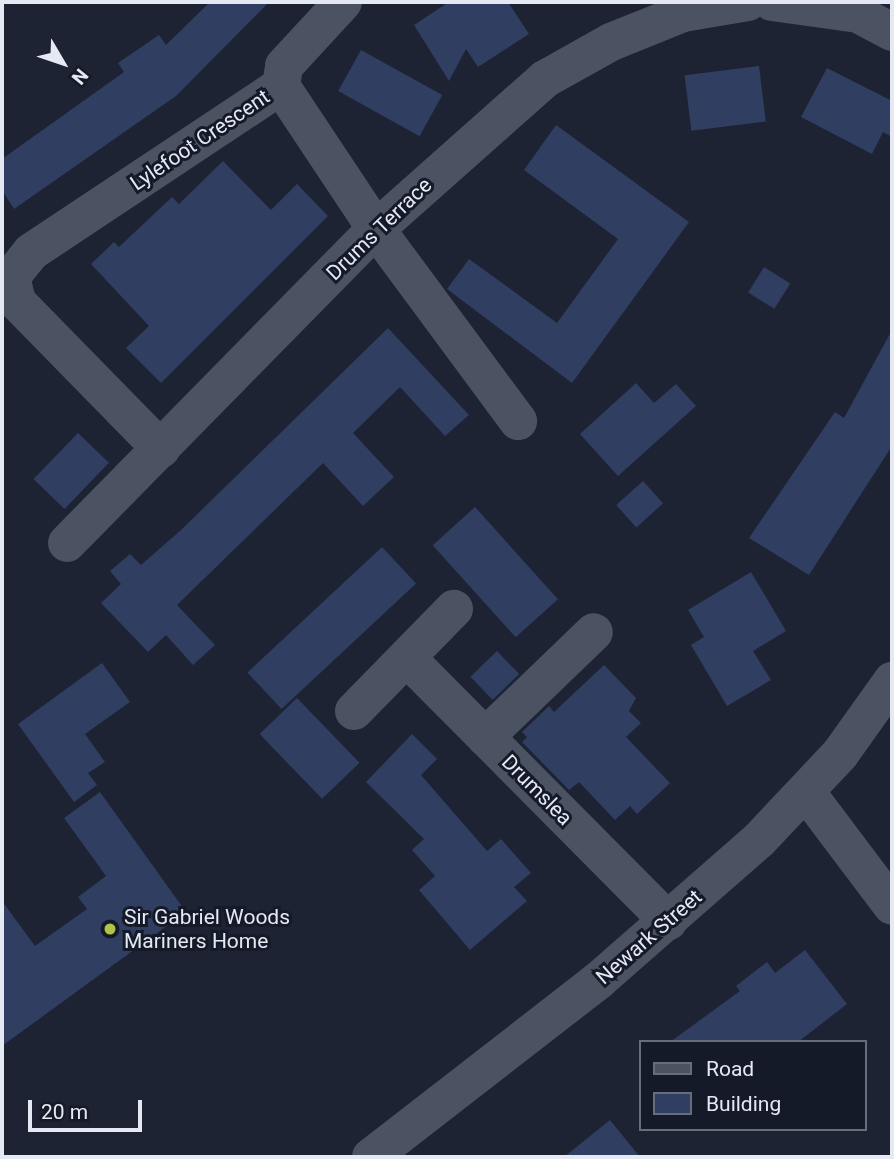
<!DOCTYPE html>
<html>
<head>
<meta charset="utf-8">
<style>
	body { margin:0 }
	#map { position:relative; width:894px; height:1159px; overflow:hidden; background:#1d2332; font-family:Roboto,sans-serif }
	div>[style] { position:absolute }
	.building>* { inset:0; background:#2f3e61; transform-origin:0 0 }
	.street>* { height:38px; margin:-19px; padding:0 19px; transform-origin:19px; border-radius:19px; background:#4b5363 }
	.dots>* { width:19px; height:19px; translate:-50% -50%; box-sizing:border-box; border:4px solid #141a28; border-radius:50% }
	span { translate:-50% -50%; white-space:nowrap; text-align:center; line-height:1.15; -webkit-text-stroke:6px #141a28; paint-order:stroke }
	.street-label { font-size:21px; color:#e5e9f4 }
	.poi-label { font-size:21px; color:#e5e9f4 }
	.left { translate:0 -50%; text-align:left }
	.frame { position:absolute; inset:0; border:4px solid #e5e9f4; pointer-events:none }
	.legend { position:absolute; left:639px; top:1040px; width:228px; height:91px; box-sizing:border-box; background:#141a28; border:2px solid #686d7a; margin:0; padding:9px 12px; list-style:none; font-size:21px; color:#e5e9f4 }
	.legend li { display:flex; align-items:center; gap:14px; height:35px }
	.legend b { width:35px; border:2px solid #686d7a }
	.north { position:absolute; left:28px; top:28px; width:70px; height:70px; -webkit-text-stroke:5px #141a28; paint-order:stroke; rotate:129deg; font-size:19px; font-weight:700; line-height:28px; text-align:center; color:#e5e9f4 }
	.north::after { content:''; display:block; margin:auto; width:24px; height:32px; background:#e5e9f4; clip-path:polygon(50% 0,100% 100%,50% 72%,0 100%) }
	.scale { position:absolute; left:28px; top:1100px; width:114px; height:32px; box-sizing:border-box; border:4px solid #e5e9f4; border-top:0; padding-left:9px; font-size:21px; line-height:24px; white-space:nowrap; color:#e5e9f4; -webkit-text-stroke:5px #141a28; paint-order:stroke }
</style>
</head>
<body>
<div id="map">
	<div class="building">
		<i style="clip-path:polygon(210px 2px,269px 2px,176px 96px,14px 209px,2px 190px,2px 159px,124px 72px,118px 63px,159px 35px,166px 45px)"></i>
		<i style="clip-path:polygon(449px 2px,508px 2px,529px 34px,478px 67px,466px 49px,449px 81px,414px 25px)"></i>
		<i style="left:361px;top:50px;width:93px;height:47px;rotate:29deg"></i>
		<i style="left:759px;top:66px;width:56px;height:75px;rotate:83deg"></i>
		<i style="clip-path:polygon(827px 68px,892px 101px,892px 137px,883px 132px,872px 154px,801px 117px)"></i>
		<i style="clip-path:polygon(556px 125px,689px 222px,572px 383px,447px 289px,469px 259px,557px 323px,618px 239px,524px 170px)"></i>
		<i style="clip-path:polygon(223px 161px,271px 210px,297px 184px,328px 216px,161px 383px,126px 348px,149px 326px,91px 264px,114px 242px,119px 247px,172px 197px,179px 204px)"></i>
		<i style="left:764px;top:267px;width:31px;height:30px;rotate:32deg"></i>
		<i style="clip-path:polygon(388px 328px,469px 415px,445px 436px,400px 387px,353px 433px,394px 477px,363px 506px,323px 463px,177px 605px,215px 645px,193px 665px,166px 635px,148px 652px,101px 603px,121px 584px,110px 571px,130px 554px,141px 565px,181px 530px)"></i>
		<i style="clip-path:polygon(892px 330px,892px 446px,809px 575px,749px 538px,835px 412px,844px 418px)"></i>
		<i style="clip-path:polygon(636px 383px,654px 403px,676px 384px,696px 406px,618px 476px,580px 434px)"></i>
		<i style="left:78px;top:433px;width:43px;height:64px;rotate:44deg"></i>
		<i style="left:643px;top:481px;width:30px;height:36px;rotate:48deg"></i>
		<i style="left:475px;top:507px;width:124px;height:57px;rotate:48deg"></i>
		<i style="left:382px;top:547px;width:50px;height:184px;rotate:47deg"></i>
		<i style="clip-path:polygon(751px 572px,786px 631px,753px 651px,771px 680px,727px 706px,691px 645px,704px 637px,688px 610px)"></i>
		<i style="left:497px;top:651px;width:32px;height:37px;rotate:46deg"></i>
		<i style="clip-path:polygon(102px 663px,130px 702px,85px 734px,105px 762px,88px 773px,97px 785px,74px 802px,18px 724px)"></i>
		<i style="clip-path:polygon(604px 665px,636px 698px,629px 711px,641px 723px,626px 737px,670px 783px,637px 814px,630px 806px,615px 820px,579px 782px,569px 790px,522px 742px,527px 737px,522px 732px,549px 706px,554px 712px)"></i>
		<i style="left:297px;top:698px;width:90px;height:52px;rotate:46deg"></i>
		<i style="clip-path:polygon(412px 734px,437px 759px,421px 775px,487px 851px,501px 839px,531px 873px,514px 887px,527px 901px,470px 950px,419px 890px,435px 876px,412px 850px,424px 839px,366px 782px)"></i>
		<i style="clip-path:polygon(100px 792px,186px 912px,2px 1046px,2px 901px,35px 946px,87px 909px,78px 897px,106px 876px,64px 818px)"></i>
		<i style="clip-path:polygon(805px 950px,847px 1004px,798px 1042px,670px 1042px,740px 991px,736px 986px,767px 962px,775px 973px)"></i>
		<i style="clip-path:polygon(610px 1120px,640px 1157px,564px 1157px)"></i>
	</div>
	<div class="street">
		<i style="left:772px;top:2px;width:87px;rotate:7.9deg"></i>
		<i style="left:858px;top:14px;width:38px;rotate:28deg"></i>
		<i style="left:281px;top:86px;width:20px;rotate:-81deg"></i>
		<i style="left:284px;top:66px;width:87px;rotate:-47.3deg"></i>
		<i style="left:161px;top:449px;width:206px;rotate:-134.4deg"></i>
		<i style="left:17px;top:302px;width:26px;rotate:-103deg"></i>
		<i style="left:11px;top:277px;width:32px;rotate:-51deg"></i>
		<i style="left:31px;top:252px;width:300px;rotate:-33.6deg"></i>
		<i style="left:281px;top:86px;width:172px;rotate:56.4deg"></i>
		<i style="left:376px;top:229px;width:239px;rotate:53.5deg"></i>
		<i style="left:67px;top:543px;width:441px;rotate:-45.5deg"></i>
		<i style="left:376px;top:229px;width:226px;rotate:-41.6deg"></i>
		<i style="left:545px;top:79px;width:76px;rotate:-29.3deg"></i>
		<i style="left:611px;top:42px;width:78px;rotate:-21.9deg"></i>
		<i style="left:683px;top:13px;width:66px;rotate:-9.6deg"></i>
		<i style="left:407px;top:658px;width:371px;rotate:45.2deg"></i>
		<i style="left:354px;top:711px;width:143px;rotate:-45.6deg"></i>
		<i style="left:485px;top:737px;width:151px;rotate:-43.9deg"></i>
		<i style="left:807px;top:793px;width:141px;rotate:53deg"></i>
		<i style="left:371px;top:1157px;width:289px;rotate:-37.8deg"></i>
		<i style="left:599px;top:980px;width:213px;rotate:-41.2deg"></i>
		<i style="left:759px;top:840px;width:118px;rotate:-46.7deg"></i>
		<i style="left:840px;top:754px;width:90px;rotate:-54.5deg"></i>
	</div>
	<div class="dots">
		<i style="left:110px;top:929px;background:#b2c34c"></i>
	</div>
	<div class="street-label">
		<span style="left:200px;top:140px;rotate:-34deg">Lylefoot Crescent</span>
		<span style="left:379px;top:229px;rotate:-44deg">Drums Terrace</span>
		<span style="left:537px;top:790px;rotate:45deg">Drumslea</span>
		<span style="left:649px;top:937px;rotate:-41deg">Newark Street</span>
	</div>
	<div class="poi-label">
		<span class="left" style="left:124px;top:929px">Sir Gabriel Woods<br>Mariners Home</span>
	</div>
	<div class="frame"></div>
	<ul class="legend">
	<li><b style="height:9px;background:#4b5363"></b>Road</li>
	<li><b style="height:19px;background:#2f3e61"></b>Building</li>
	</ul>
	<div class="north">N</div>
	<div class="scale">20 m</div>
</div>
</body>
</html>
